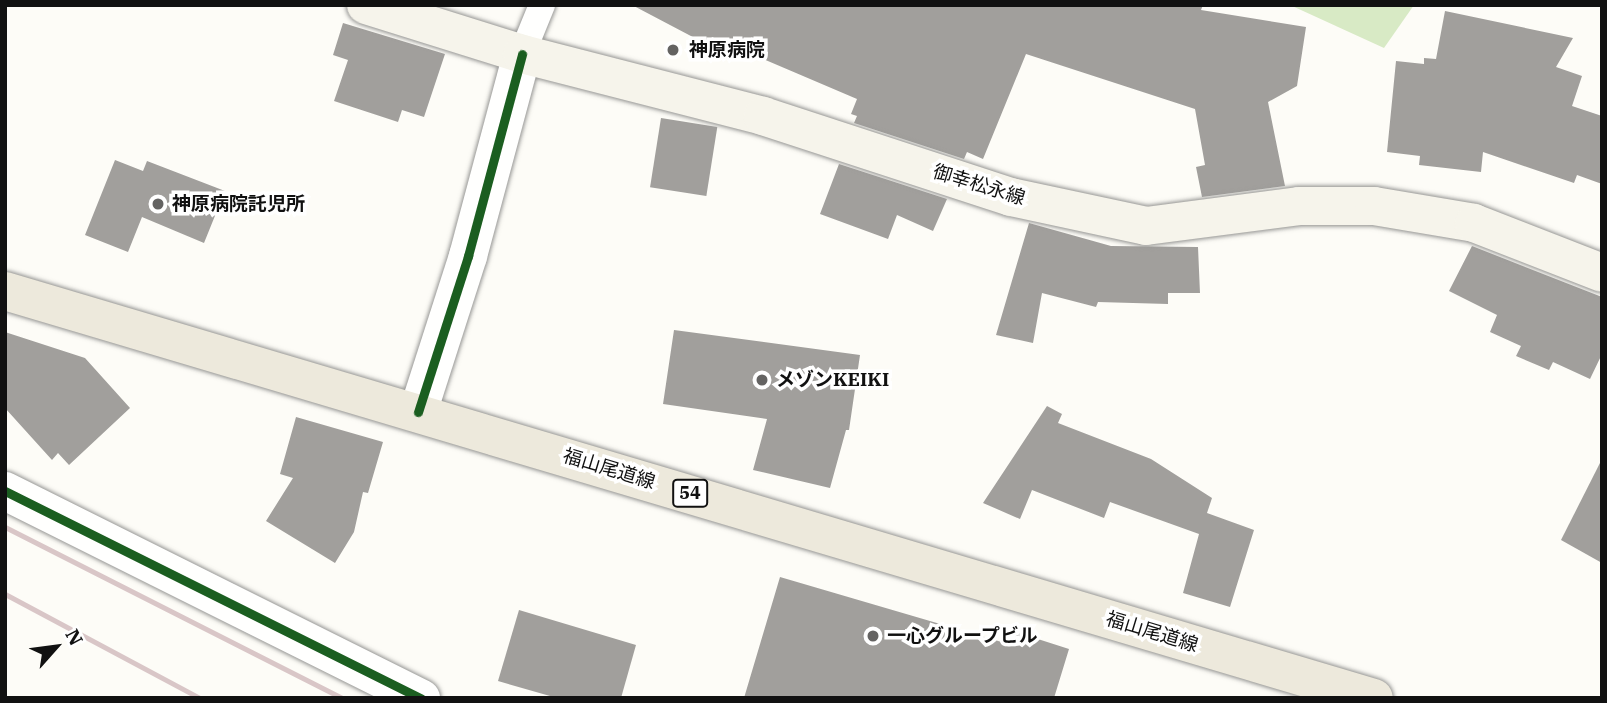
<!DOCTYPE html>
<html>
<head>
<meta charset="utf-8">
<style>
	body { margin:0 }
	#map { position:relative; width:1607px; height:703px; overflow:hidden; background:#fdfcf7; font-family:"IBM Plex Serif","Noto Sans JP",serif }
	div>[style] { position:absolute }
	.forest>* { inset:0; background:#d8eac5 }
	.building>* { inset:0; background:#a19f9c; transform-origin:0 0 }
	.roads { filter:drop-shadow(0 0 2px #979795) drop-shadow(0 0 2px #979795) }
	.lane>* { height:26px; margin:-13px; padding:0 13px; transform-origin:13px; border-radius:13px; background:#fffffe }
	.street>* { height:38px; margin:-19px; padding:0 19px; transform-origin:19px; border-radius:19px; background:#fffffe }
	.secondary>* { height:38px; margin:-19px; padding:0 19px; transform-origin:19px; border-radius:19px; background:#f6f4eb }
	.primary>* { height:38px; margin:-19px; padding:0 19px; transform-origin:19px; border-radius:19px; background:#ede9dc }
	.rail>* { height:5px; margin:-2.5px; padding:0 2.5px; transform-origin:2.5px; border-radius:2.5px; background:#d9c6c7 }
	.cycleway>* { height:9px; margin:-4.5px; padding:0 4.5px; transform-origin:4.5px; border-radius:4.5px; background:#1b5e20 }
	.dots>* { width:19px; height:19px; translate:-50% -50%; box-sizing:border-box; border:4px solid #fff; border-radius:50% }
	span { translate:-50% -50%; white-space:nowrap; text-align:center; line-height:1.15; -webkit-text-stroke:7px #fff; paint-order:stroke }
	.shield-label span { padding:2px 5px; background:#fff; border:2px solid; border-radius:5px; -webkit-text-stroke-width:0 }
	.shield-label { font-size:18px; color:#111; font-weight:700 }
	.poi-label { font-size:19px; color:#111; font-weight:700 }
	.left { translate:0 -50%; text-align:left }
	.street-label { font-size:19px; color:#111 }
	.frame { position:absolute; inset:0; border:7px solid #111; pointer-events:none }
	.north { position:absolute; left:21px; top:612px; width:70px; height:70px; -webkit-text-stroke:5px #fff; paint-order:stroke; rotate:62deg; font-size:19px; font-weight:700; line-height:28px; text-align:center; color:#111 }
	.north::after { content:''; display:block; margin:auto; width:24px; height:32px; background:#111; clip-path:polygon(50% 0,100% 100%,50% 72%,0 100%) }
</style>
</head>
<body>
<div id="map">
	<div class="forest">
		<i style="clip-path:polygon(1290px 5px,1414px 5px,1384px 48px)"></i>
	</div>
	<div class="building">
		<i style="clip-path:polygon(632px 5px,1203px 5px,1201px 10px,1306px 27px,1297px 86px,1268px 102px,1285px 186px,1202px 197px,1196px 167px,1205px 165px,1195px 109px,1026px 54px,983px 159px,967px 152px,964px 159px,854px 123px,857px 116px,851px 114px,857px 99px,712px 37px,708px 45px)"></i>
		<i style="clip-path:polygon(1445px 11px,1573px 38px,1556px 67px,1582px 76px,1572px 106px,1602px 116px,1602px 184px,1577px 175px,1574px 183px,1483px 152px,1481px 172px,1419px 165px,1420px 156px,1387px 152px,1396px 61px,1424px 64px,1424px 58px,1436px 59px)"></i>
		<i style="clip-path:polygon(343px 23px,445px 54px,424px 117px,402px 110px,398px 122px,334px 101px,348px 60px,333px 55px)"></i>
		<i style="left:661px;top:118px;width:57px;height:70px;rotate:9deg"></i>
		<i style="clip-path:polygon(115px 160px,143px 171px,147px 161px,225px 191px,204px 243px,142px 217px,128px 252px,85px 235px)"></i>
		<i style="clip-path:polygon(839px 164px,947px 199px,933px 231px,897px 215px,888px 239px,820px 214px)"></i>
		<i style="clip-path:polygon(1029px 223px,1111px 246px,1198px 247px,1200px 293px,1168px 293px,1168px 304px,1098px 302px,1096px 307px,1042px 293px,1033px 343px,996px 335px)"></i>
		<i style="clip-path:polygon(1472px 246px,1602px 297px,1602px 354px,1590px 379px,1553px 362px,1549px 370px,1516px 356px,1521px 346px,1490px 332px,1497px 315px,1449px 291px)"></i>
		<i style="clip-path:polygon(674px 330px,860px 355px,849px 430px,846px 430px,830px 488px,753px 470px,767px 419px,663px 404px)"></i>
		<i style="clip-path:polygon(5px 332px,85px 358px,130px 408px,69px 465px,58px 453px,52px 460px,5px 408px)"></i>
		<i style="clip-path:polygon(1047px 406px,1062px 414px,1058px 423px,1151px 459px,1212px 498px,1207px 513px,1254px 530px,1230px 607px,1183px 593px,1199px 534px,1110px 502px,1104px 518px,1032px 490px,1020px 519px,983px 503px)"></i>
		<i style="clip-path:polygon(296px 417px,383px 442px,368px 493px,363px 492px,354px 532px,335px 563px,266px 521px,293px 478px,280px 474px)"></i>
		<i style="clip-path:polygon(1602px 459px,1602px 563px,1561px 540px)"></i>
		<i style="clip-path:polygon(780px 577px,1005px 643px,1010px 630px,1069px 649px,1054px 698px,744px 698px)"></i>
		<i style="clip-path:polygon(519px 610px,636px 645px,621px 698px,557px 698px,498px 681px)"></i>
	</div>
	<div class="roads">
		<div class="lane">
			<i style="left:522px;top:54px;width:53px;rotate:-67.8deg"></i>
		</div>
		<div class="street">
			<i style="left:418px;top:412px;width:164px;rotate:-72.2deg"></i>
			<i style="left:468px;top:256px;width:209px;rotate:-75deg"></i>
			<i style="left:5px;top:491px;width:465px;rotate:26.5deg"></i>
		</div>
		<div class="secondary">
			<i style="left:366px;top:5px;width:164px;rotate:17.4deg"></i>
			<i style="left:522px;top:54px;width:249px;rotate:14.4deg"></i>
			<i style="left:763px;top:116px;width:261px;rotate:18.1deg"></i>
			<i style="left:1011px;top:197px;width:138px;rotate:12.1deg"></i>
			<i style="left:1146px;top:226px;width:154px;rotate:-7.4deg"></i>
			<i style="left:1299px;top:206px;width:75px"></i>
			<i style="left:1374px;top:206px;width:101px;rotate:9.6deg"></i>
			<i style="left:1474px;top:223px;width:137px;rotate:21.3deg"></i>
		</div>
		<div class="primary">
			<i style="left:5px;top:291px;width:1428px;rotate:16.56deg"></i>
		</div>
	</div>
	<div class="rail">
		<i style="left:5px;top:527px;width:378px;rotate:26.9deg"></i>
		<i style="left:5px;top:594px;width:221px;rotate:28.1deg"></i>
	</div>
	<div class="cycleway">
		<i style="left:418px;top:412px;width:164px;rotate:-72.2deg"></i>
		<i style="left:468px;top:256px;width:209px;rotate:-75deg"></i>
		<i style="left:5px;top:491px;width:465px;rotate:26.5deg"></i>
	</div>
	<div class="dots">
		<i style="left:673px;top:50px;background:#646362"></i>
		<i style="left:158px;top:204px;background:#646362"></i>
		<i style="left:762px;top:380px;background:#646362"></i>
		<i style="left:873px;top:636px;background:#646362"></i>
	</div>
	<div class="shield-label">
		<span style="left:690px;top:493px">54</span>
	</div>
	<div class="poi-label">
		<span class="left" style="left:689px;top:50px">神原病院</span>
		<span class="left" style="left:172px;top:204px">神原病院託児所</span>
		<span class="left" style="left:776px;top:380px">メゾンKEIKI</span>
		<span class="left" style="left:887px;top:636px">一心グループビル</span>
	</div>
	<div class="street-label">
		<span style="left:979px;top:185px;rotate:17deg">御幸松永線</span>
		<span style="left:609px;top:469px;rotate:17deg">福山尾道線</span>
		<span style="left:1152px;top:632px;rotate:17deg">福山尾道線</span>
	</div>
	<div class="frame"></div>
	<div class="north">N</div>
</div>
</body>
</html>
